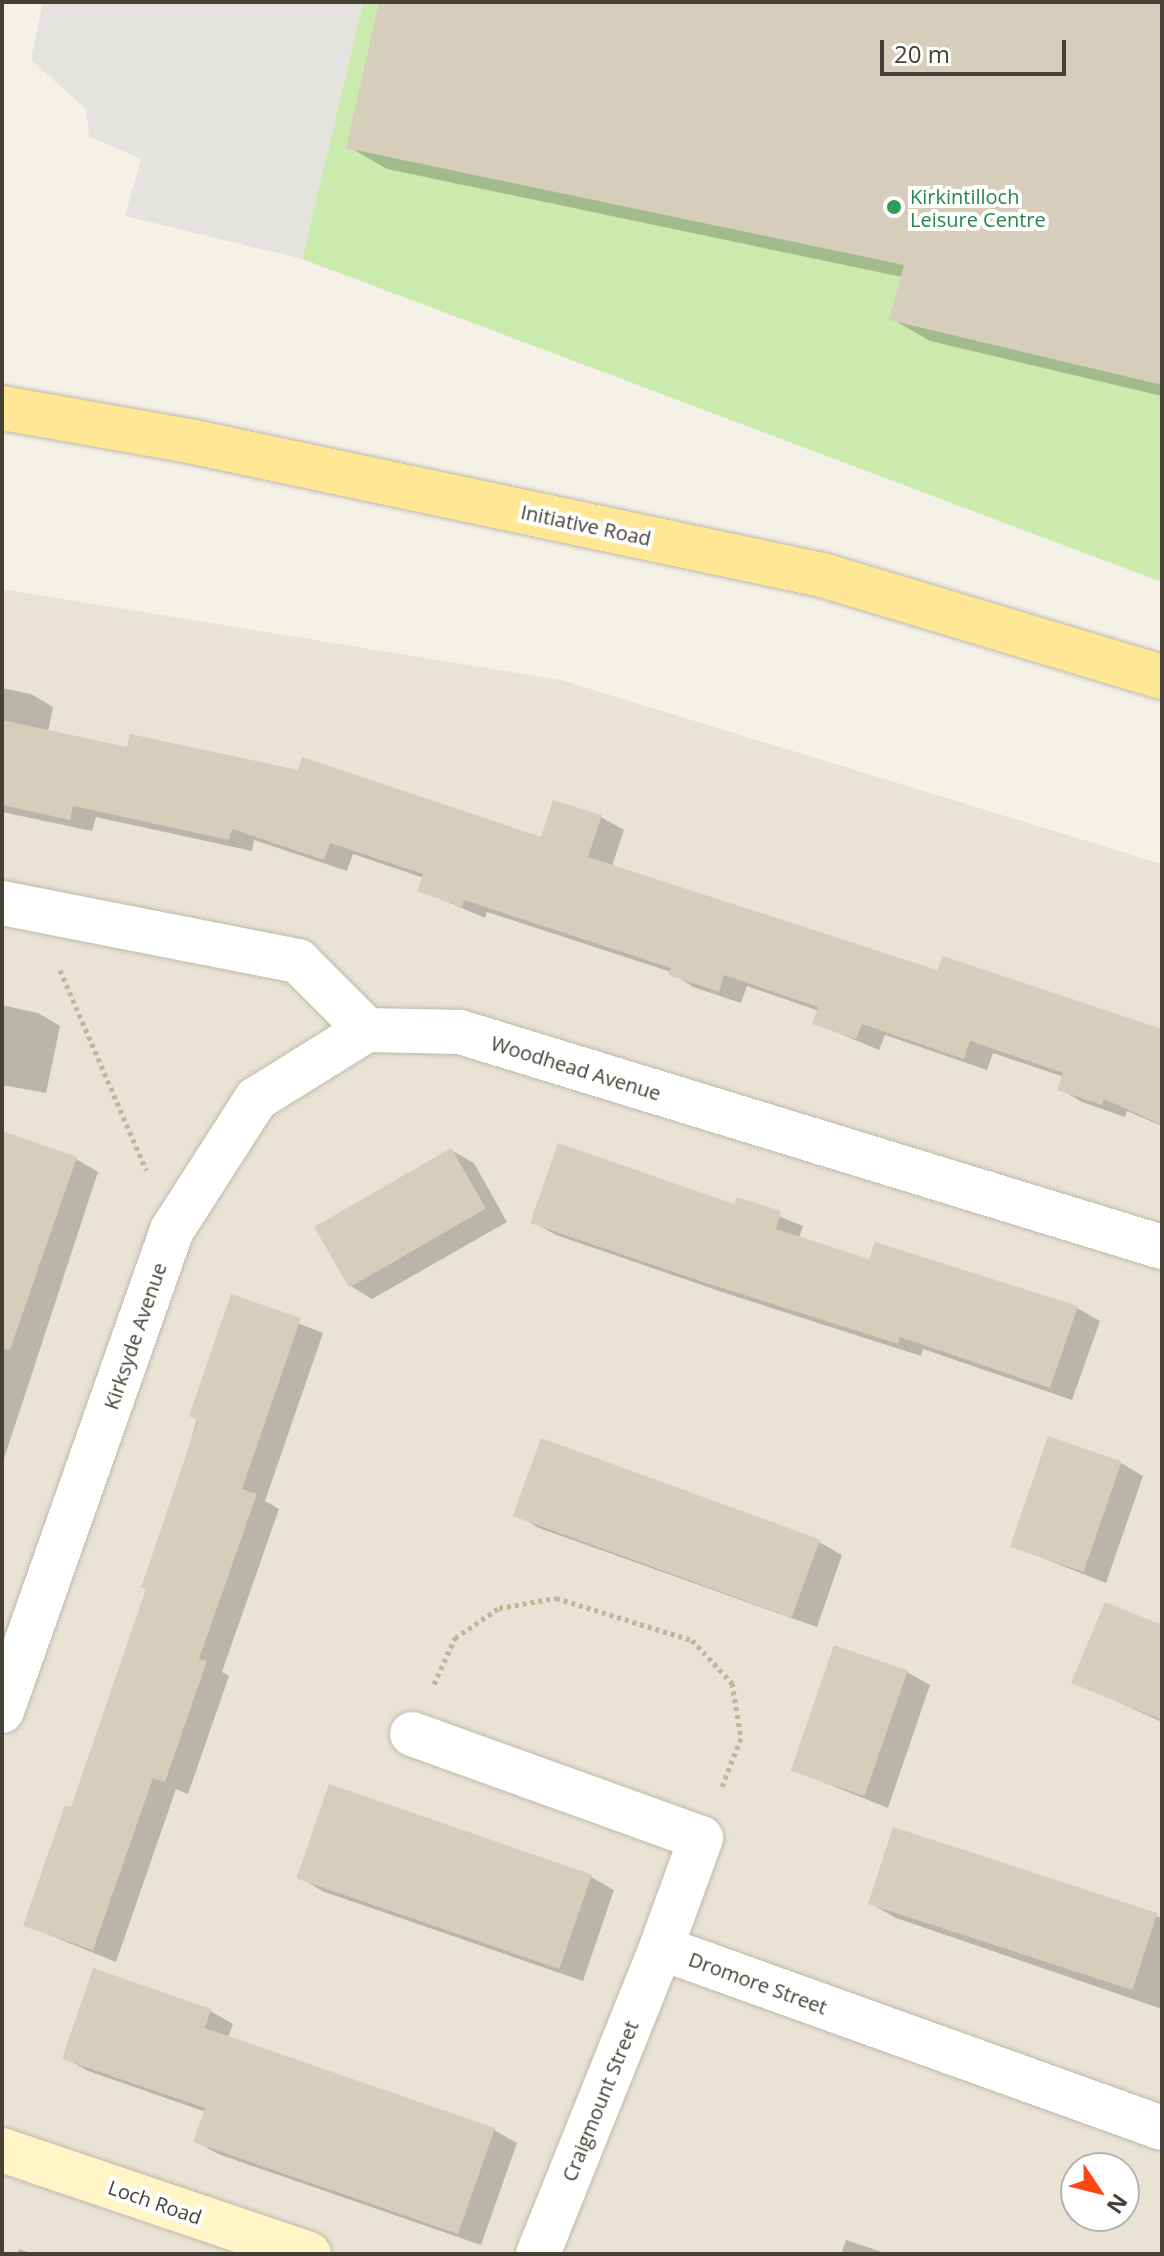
<!DOCTYPE html>
<html>
<head>
<meta charset="utf-8">
<style>
	body { margin:0 }
	#map { position:relative; width:1164px; height:2256px; overflow:hidden; background:#f4f1e7; font-family:"Open Sans",sans-serif }
	div>[style] { position:absolute }
	.residential>* { inset:0; background:#e8e3d4 }
	.green>* { inset:0; background:#cbeaae }
	.parking>* { inset:0; background:#e5e3df }
	.shadow>* { inset:0; background:#0003 }
	.building>* { inset:0; background:#d6cdbb; transform-origin:0 0 }
	.path>* { height:5px; margin-top:-2.5px; transform-origin:0; background:repeating-linear-gradient(90deg,#c2b699 0 4px,transparent 0 8px) }
	.roads { filter:drop-shadow(0 0 2px #c0b9a9) drop-shadow(0 0 2px #c0b9a9) }
	.street>* { height:44px; margin:-22px; padding:0 22px; transform-origin:22px; border-radius:22px; background:#fff }
	.secondary>* { height:44px; margin:-22px; padding:0 22px; transform-origin:22px; border-radius:22px; background:#fff5c6 }
	.primary>* { height:44px; margin:-22px; padding:0 22px; transform-origin:22px; border-radius:22px; background:#ffe795 }
	.dots>* { width:22px; height:22px; translate:-50% -50%; box-sizing:border-box; border:4px solid #fff; border-radius:50% }
	span { translate:-50% -50%; white-space:nowrap; text-align:center; line-height:1.15; -webkit-text-stroke:8px #fff; paint-order:stroke }
	.leisure-label { font-size:20px; color:#27864d }
	.left { translate:0 -50%; text-align:left }
	.street-label { font-size:20px; color:#474135 }
	.frame { position:absolute; inset:0; border:4px solid #474135; pointer-events:none }
	.north { position:absolute; left:1060px; top:2152px; width:80px; height:80px; box-sizing:border-box; background:#fff; border:2px solid #b5b3ae; border-radius:50%; rotate:125deg; font-size:22px; font-weight:700; line-height:32px; text-align:center; color:#474135 }
	.north::after { content:''; display:block; margin:auto; width:28px; height:36px; background:#ff4513; clip-path:polygon(50% 0,100% 100%,50% 72%,0 100%) }
	.scale { position:absolute; left:880px; top:40px; width:186px; height:36px; box-sizing:border-box; border:4px solid #474135; border-top:0; padding-left:10px; font-size:24px; line-height:28px; white-space:nowrap; color:#474135; -webkit-text-stroke:6px #fff; paint-order:stroke }
</style>
</head>
<body>
<div id="map">
	<div class="residential">
		<i style="clip-path:polygon(evenodd,2px 589px,561px 680px,1162px 864px,1162px 2254px,2px 2254px,2px 589px,1076px 2168px,1124px 2168px,1124px 2216px,1076px 2216px,1076px 2168px)"></i>
	</div>
	<div class="green">
		<i style="clip-path:polygon(363px 2px,1162px 2px,1162px 582px,302px 259px)"></i>
	</div>
	<div class="parking">
		<i style="clip-path:polygon(43px 2px,363px 2px,302px 259px,125px 216px,141px 159px,89px 136px,86px 109px,31px 60px)"></i>
	</div>
	<div class="shadow">
		<i style="clip-path:polygon(381px 2px,1162px 2px,1162px 396px,930px 341px,892px 319px,902px 277px,387px 169px,349px 147px)"></i>
		<i style="clip-path:polygon(2px 688px,31px 694px,53px 707px,48px 732px,542px 840px,601px 817px,624px 830px,612px 866px,939px 973px,1162px 1031px,1162px 1126px,1127px 1111px,1125px 1117px,1082px 1102px,1060px 1089px,1064px 1077px,993px 1053px,987px 1070px,885px 1035px,879px 1050px,815px 1023px,819px 1011px,747px 986px,741px 1003px,693px 987px,671px 972px,487px 912px,485px 918px,420px 890px,424px 878px,353px 854px,347px 871px,254px 840px,252px 851px,96px 817px,92px 831px,2px 812px)"></i>
		<i style="clip-path:polygon(2px 1005px,38px 1013px,60px 1026px,46px 1093px,2px 1085px)"></i>
		<i style="clip-path:polygon(451px 1150px,474px 1163px,507px 1222px,372px 1299px,349px 1285px)"></i>
		<i style="clip-path:polygon(76px 1159px,98px 1172px,2px 1465px,2px 1164px)"></i>
		<i style="clip-path:polygon(738px 1200px,803px 1226px,799px 1238px,871px 1261px,1077px 1308px,1100px 1321px,1072px 1400px,923px 1349px,921px 1356px,725px 1293px,556px 1235px,533px 1222px,736px 1207px)"></i>
		<i style="clip-path:polygon(232px 1297px,323px 1333px,265px 1501px,279px 1509px,222px 1672px,229px 1676px,188px 1794px,176px 1789px,116px 1962px,25px 1925px,72px 1810px,148px 1590px)"></i>
		<i style="clip-path:polygon(1121px 1463px,1143px 1476px,1106px 1583px,1012px 1546px)"></i>
		<i style="clip-path:polygon(516px 1515px,819px 1542px,842px 1555px,817px 1627px,539px 1528px)"></i>
		<i style="clip-path:polygon(1162px 1628px,1162px 1722px,1074px 1682px)"></i>
		<i style="clip-path:polygon(907px 1672px,930px 1685px,888px 1808px,793px 1770px)"></i>
		<i style="clip-path:polygon(331px 1787px,591px 1877px,614px 1890px,583px 1981px,322px 1891px,299px 1877px)"></i>
		<i style="clip-path:polygon(894px 1830px,1162px 1918px,1162px 2009px,896px 1918px,869px 1903px)"></i>
		<i style="clip-path:polygon(94px 1971px,210px 2011px,233px 2024px,228px 2038px,494px 2130px,517px 2143px,481px 2245px,218px 2154px,195px 2141px,206px 2112px,88px 2071px,65px 2058px)"></i>
		<i style="clip-path:polygon(846px 2240px,888px 2254px,841px 2254px)"></i>
		<i style="clip-path:polygon(19px 2249px,35px 2254px,17px 2254px)"></i>
	</div>
	<div class="building">
		<i style="clip-path:polygon(379px 2px,1162px 2px,1162px 385px,889px 320px,904px 265px,346px 148px)"></i>
		<i style="clip-path:polygon(2px 720px,127px 747px,130px 734px,298px 770px,302px 757px,541px 837px,553px 800px,602px 815px,588px 857px,937px 970px,943px 956px,1162px 1029px,1162px 1125px,1104px 1099px,1102px 1105px,1057px 1090px,1063px 1073px,970px 1041px,964px 1059px,862px 1024px,856px 1039px,812px 1024px,818px 1007px,724px 975px,719px 992px,668px 975px,671px 968px,464px 900px,462px 907px,417px 891px,423px 874px,330px 843px,324px 860px,232px 829px,229px 840px,73px 806px,70px 820px,2px 805px)"></i>
		<i style="clip-path:polygon(2px 1131px,77px 1157px,10px 1350px,2px 1349px)"></i>
		<i style="clip-path:polygon(558px 1143px,734px 1204px,737px 1197px,781px 1211px,776px 1229px,869px 1259px,875px 1242px,1078px 1306px,1050px 1388px,900px 1337px,898px 1344px,700px 1281px,530px 1223px)"></i>
		<i style="left:451px;top:1148px;width:70px;height:158px;rotate:60deg"></i>
		<i style="clip-path:polygon(231px 1294px,301px 1318px,242px 1489px,257px 1494px,199px 1659px,207px 1661px,165px 1782px,153px 1778px,93px 1950px,23px 1926px,65px 1805px,71px 1807px,146px 1589px,141px 1588px,198px 1420px,189px 1416px)"></i>
		<i style="left:1048px;top:1436px;width:78px;height:117px;rotate:19deg"></i>
		<i style="left:541px;top:1438px;width:297px;height:83px;rotate:20deg"></i>
		<i style="clip-path:polygon(1105px 1602px,1162px 1625px,1162px 1720px,1071px 1683px)"></i>
		<i style="left:834px;top:1645px;width:78px;height:133px;rotate:19deg"></i>
		<i style="left:329px;top:1784px;width:278px;height:100px;rotate:19deg"></i>
		<i style="left:893px;top:1827px;width:278px;height:81px;rotate:18deg"></i>
		<i style="clip-path:polygon(93px 1968px,211px 2009px,205px 2028px,495px 2128px,458px 2234px,193px 2142px,205px 2108px,62px 2059px)"></i>
	</div>
	<div class="path">
		<i style="left:60px;top:970px;width:218px;rotate:66.7deg"></i>
		<i style="left:434px;top:1684px;width:51px;rotate:-65.5deg"></i>
		<i style="left:455px;top:1638px;width:53px;rotate:-34.3deg"></i>
		<i style="left:499px;top:1608px;width:58px;rotate:-10deg"></i>
		<i style="left:556px;top:1598px;width:142px;rotate:17.2deg"></i>
		<i style="left:692px;top:1640px;width:59px;rotate:47.1deg"></i>
		<i style="left:732px;top:1683px;width:56px;rotate:80.7deg"></i>
		<i style="left:741px;top:1738px;width:55px;rotate:111.4deg"></i>
	</div>
	<div class="roads">
		<div class="street">
			<i style="left:2px;top:903px;width:302px;rotate:11.1deg"></i>
			<i style="left:298px;top:961px;width:98px;rotate:45deg"></i>
			<i style="left:367px;top:1030px;width:93px;rotate:1.2deg"></i>
			<i style="left:460px;top:1032px;width:734px;rotate:17.03deg"></i>
			<i style="left:2px;top:1711px;width:510px;rotate:-70.54deg"></i>
			<i style="left:172px;top:1230px;width:156px;rotate:-57.3deg"></i>
			<i style="left:256px;top:1099px;width:131px;rotate:-31.9deg"></i>
			<i style="left:412px;top:1734px;width:307px;rotate:19.8deg"></i>
			<i style="left:701px;top:1838px;width:117px;rotate:110deg"></i>
			<i style="left:661px;top:1948px;width:532px;rotate:19.76deg"></i>
			<i style="left:538px;top:2254px;width:330px;rotate:-68.1deg"></i>
		</div>
		<div class="secondary">
			<i style="left:2px;top:2150px;width:324px;rotate:18.7deg"></i>
		</div>
		<div class="primary">
			<i style="left:2px;top:408px;width:195px;rotate:10deg"></i>
			<i style="left:194px;top:442px;width:642px;rotate:11.96deg"></i>
			<i style="left:822px;top:575px;width:355px;rotate:16.7deg"></i>
		</div>
	</div>
	<div class="dots">
		<i style="left:894px;top:207px;background:#2e9e5b"></i>
	</div>
	<div class="leisure-label">
		<span class="left" style="left:910px;top:208px">Kirkintilloch<br>Leisure Centre</span>
	</div>
	<div class="street-label">
		<span style="left:586px;top:525px;rotate:12deg">Initiative Road</span>
		<span style="left:576px;top:1068px;rotate:17deg">Woodhead Avenue</span>
		<span style="left:135px;top:1336px;rotate:-71deg">Kirksyde Avenue</span>
		<span style="left:758px;top:1983px;rotate:20deg">Dromore Street</span>
		<span style="left:600px;top:2101px;rotate:-68deg">Craigmount Street</span>
		<span style="left:155px;top:2202px;rotate:19deg">Loch Road</span>
	</div>
	<div class="frame"></div>
	<div class="north">N</div>
	<div class="scale">20 m</div>
</div>
</body>
</html>
